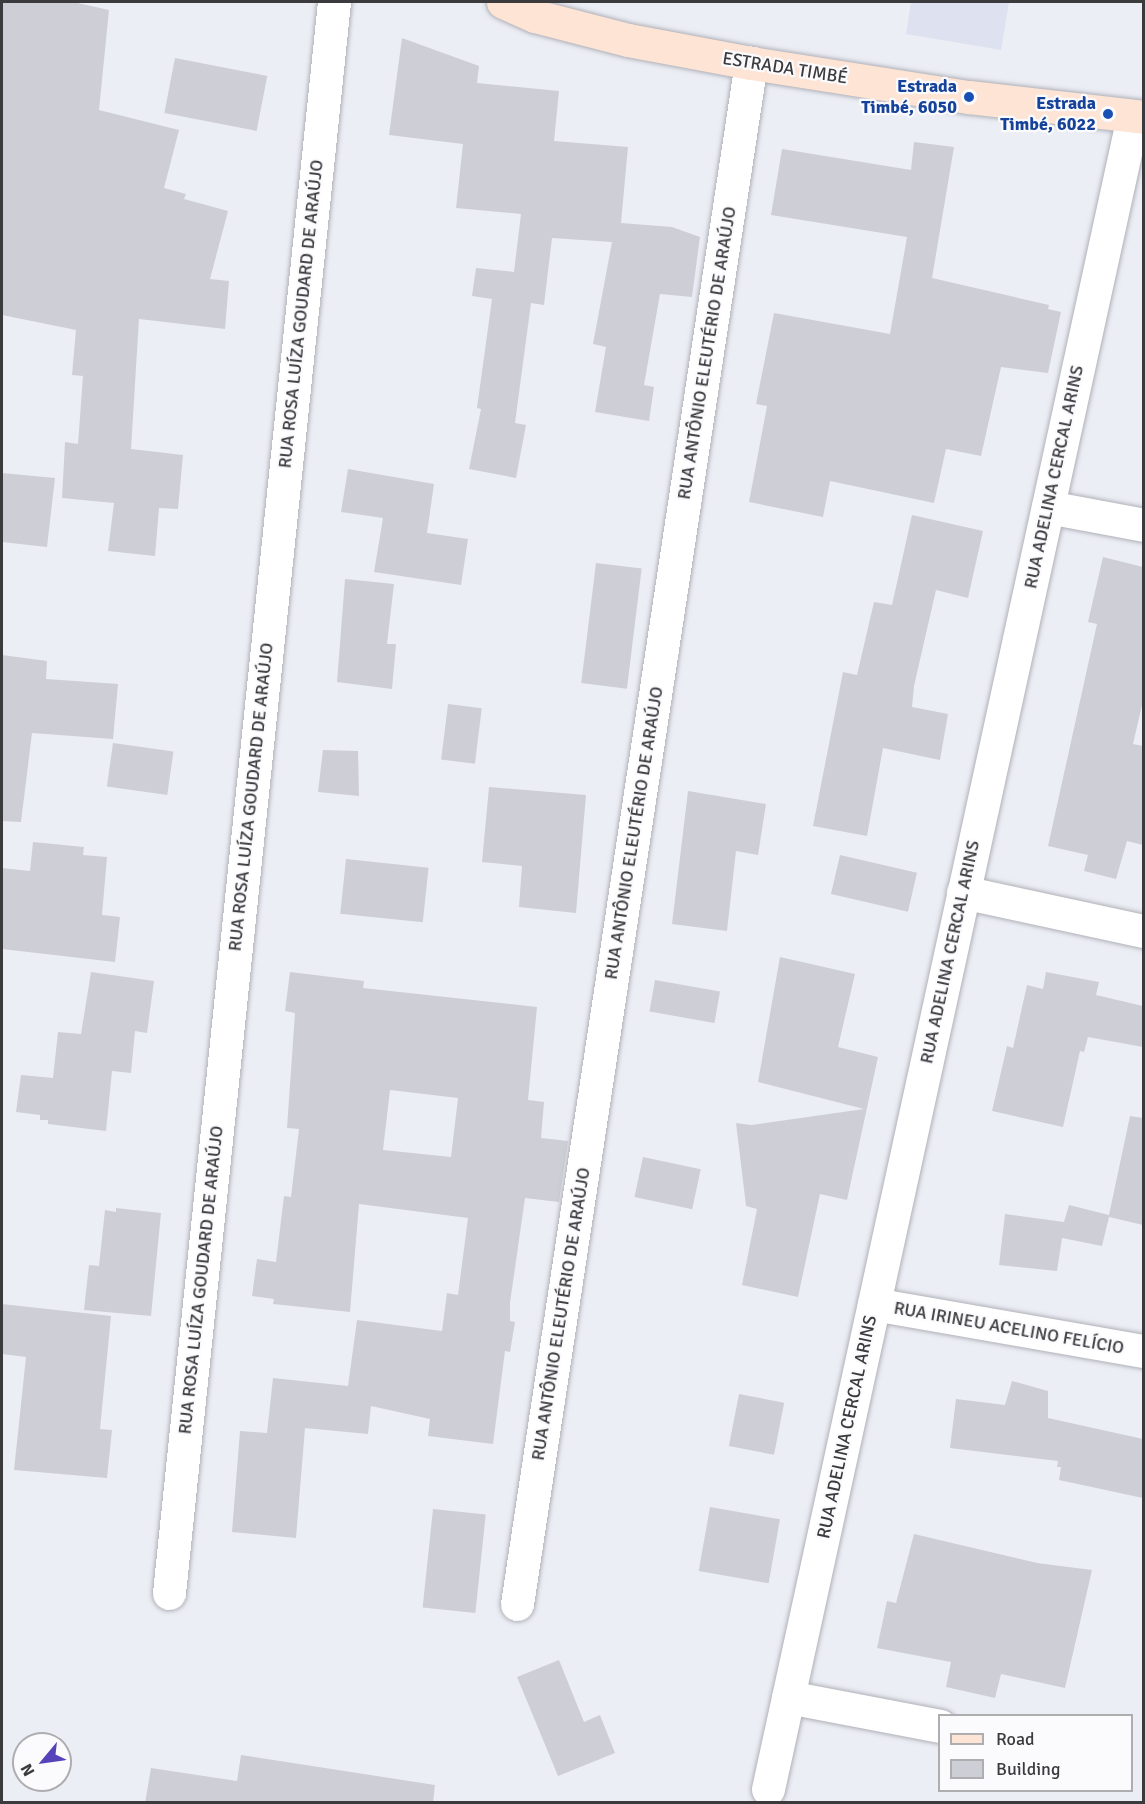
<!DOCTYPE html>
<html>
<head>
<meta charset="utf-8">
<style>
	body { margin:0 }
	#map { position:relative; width:1145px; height:1804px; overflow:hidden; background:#eceef5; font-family:Signika,sans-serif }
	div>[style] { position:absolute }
	.built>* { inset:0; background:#dee1ef }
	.building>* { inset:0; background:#cecfd6; transform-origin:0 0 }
	.roads { filter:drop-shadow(0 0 2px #b0b1b8) drop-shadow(0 0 2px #b0b1b8) }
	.street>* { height:33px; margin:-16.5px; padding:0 16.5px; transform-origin:16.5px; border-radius:16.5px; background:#fff }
	.secondary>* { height:33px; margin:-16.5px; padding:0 16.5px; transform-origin:16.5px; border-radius:16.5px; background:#fde4d4 }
	.dots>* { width:16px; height:16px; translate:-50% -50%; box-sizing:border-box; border:3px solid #fbfbfe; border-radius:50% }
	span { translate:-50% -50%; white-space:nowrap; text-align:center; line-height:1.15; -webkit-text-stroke:4.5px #fbfbfe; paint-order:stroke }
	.street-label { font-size:18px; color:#3b3b3e }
	.transit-label { font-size:18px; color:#164399; font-weight:700 }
	.right { translate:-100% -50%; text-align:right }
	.frame { position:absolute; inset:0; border:3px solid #3b3b3e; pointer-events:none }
	.legend { position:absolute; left:938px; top:1714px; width:195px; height:78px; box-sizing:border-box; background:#fbfbfe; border:2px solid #aeaeb1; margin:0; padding:8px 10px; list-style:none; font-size:18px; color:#3b3b3e }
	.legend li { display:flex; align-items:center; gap:12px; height:30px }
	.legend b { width:30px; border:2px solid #aeaeb1 }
	.north { position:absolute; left:12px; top:1732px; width:60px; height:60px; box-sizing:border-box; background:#fbfbfe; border:2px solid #aeaeb1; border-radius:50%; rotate:241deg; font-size:16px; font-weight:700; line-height:24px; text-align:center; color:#3b3b3e }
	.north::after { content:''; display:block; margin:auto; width:21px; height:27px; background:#5842ba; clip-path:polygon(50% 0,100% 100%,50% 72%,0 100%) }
</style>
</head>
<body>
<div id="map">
	<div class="built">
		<i style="clip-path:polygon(911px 2px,1009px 2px,1001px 50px,906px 34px)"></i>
	</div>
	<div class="building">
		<i style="clip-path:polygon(2px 2px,73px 2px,109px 10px,99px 110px,179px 130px,164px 188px,186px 194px,184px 199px,228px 211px,210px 279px,229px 281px,225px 329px,139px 319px,131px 449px,183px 455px,178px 509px,159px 508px,155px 556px,108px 551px,114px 503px,62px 498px,65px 442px,78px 444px,83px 376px,72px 375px,76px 330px,2px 315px)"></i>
		<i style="clip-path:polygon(402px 38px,479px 66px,477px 83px,559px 91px,554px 141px,628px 147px,621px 223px,672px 227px,700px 237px,692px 297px,660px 294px,644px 385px,654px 387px,649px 421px,595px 412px,606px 347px,593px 344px,612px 242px,552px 238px,544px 305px,531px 303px,515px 423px,526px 425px,516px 478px,469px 469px,481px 409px,477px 408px,492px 299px,472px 296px,476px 268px,514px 272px,521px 214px,456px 208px,463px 144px,389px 135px)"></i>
		<i style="left:175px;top:58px;width:94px;height:56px;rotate:11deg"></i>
		<i style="clip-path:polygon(914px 142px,954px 147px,932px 278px,1049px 305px,1048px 309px,1061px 312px,1048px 373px,1001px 367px,981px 456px,946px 449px,934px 503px,830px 481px,823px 517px,749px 502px,767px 406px,756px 404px,774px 313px,890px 334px,907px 237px,771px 215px,782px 149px,911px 170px)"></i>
		<i style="clip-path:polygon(348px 469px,434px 484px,427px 533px,468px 539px,461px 585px,374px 572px,383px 518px,341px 512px)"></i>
		<i style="clip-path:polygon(2px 473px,55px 478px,47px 547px,2px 542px)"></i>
		<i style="clip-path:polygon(912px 515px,983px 531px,968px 598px,936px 590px,914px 686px,912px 707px,948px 714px,940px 760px,883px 748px,867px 836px,813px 826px,843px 672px,857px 675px,874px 602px,892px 605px)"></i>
		<i style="clip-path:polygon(1103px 557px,1143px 567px,1143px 701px,1133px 744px,1143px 746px,1143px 845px,1127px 841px,1116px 879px,1084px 871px,1088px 855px,1048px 846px,1097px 624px,1088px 622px)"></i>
		<i style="left:596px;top:563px;width:46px;height:121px;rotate:7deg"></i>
		<i style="clip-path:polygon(345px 579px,394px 584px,387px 644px,396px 644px,392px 689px,337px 682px)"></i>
		<i style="clip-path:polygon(2px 655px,47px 661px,46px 679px,118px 684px,113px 739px,32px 733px,21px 822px,2px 821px)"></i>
		<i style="left:448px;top:704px;width:34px;height:56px;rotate:7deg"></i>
		<i style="left:113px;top:743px;width:61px;height:44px;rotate:8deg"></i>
		<i style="clip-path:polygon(323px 750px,358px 751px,359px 796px,318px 792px)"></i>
		<i style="clip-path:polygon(489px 787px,586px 795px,576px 913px,519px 907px,522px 866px,482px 862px)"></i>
		<i style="clip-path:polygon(688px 791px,766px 804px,758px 855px,736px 851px,727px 931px,672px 924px)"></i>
		<i style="clip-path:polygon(33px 842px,84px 847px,83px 855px,107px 857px,102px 915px,120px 917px,115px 962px,2px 949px,2px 868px,30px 871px)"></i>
		<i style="left:840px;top:855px;width:79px;height:40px;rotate:13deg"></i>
		<i style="left:346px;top:859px;width:83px;height:55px;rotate:6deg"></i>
		<i style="clip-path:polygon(780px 957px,855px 974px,838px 1047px,878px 1057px,847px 1200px,820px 1194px,798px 1297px,742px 1285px,757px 1209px,746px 1206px,736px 1123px,751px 1125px,864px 1109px,758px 1082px)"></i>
		<i style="clip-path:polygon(91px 972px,154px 981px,147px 1033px,135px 1031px,131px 1073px,112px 1071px,106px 1131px,48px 1124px,48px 1120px,40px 1120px,40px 1115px,16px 1112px,21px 1075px,53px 1078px,58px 1032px,81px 1034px)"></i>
		<i style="clip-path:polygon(evenodd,290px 972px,364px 981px,363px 988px,537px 1007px,528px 1100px,544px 1102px,541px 1138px,568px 1141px,559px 1202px,525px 1198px,510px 1303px,510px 1321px,515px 1322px,510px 1352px,505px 1351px,493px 1444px,428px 1436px,430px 1419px,371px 1406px,368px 1434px,305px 1428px,296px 1538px,232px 1532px,240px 1431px,267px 1433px,273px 1378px,348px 1386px,357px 1320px,442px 1331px,447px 1293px,458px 1295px,468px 1218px,359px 1204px,350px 1312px,273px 1304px,274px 1299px,252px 1296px,257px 1259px,276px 1262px,284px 1196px,291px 1197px,299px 1129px,287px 1128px,295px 1013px,285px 1011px,290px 972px,390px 1090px,458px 1098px,451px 1157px,383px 1150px,390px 1090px)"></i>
		<i style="clip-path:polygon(1046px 972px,1099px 982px,1096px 995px,1143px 1006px,1143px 1047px,1088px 1037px,1084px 1052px,1080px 1051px,1063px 1127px,992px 1111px,1007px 1046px,1013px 1048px,1027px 985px,1043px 989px)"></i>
		<i style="left:655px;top:980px;width:66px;height:32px;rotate:10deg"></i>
		<i style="clip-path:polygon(1130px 1116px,1143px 1118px,1143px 1225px,1109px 1217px,1102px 1246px,1062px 1238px,1057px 1271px,999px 1265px,1005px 1214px,1064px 1222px,1069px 1205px,1109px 1215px)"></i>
		<i style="left:643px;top:1157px;width:59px;height:41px;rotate:12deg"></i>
		<i style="clip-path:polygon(116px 1208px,161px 1213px,151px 1316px,84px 1310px,89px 1265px,99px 1266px,105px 1210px,116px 1212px)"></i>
		<i style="clip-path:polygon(2px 1304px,111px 1316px,100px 1429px,112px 1430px,107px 1478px,14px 1470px,26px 1357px,2px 1354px)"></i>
		<i style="clip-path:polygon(1012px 1381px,1048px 1391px,1048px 1418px,1143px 1439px,1143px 1498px,1059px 1480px,1061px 1467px,1057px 1467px,1058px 1461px,950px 1448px,956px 1399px,1005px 1405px)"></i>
		<i style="left:739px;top:1394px;width:46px;height:53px;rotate:11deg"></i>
		<i style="left:710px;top:1507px;width:71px;height:65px;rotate:10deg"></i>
		<i style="left:433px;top:1509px;width:53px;height:99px;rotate:6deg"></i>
		<i style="clip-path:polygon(914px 1534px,1037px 1563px,1092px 1570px,1065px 1688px,1001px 1674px,995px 1698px,946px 1687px,951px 1662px,877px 1648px,887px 1601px,896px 1603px)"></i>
		<i style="clip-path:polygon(559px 1660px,584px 1722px,600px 1715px,615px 1753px,558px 1776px,517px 1677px)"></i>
		<i style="clip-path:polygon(241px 1755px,435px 1785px,433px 1803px,145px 1803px,151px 1768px,237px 1781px)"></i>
	</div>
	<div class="roads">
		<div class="street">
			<i style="left:1048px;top:507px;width:98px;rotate:10.6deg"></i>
			<i style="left:963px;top:892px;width:185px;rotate:12.2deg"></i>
			<i style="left:874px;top:1304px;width:274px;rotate:9.9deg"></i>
			<i style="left:169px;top:1593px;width:1600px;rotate:-84.08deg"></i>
			<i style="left:517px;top:1604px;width:1559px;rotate:-81.37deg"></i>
			<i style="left:788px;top:1697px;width:155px;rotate:10.8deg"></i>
			<i style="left:768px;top:1789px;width:1712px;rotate:-77.69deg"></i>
		</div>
		<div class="secondary">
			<i style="left:503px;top:2px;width:35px;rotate:24deg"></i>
			<i style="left:535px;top:16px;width:96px;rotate:14.5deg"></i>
			<i style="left:628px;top:40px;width:125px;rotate:10.6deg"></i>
			<i style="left:751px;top:63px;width:221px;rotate:8.9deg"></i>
			<i style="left:969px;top:97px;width:176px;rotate:6.5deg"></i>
		</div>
	</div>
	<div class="dots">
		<i style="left:969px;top:97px;background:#1a4fb4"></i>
		<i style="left:1108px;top:114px;background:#1a4fb4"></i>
	</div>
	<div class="street-label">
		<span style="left:785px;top:68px;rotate:9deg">ESTRADA TIMBÉ</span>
		<span style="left:301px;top:314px;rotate:-84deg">RUA ROSA LUÍZA GOUDARD DE ARAÚJO</span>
		<span style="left:707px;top:353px;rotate:-81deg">RUA ANTÔNIO ELEUTÉRIO DE ARAÚJO</span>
		<span style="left:1054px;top:477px;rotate:-78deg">RUA ADELINA CERCAL ARINS</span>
		<span style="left:251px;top:797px;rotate:-84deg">RUA ROSA LUÍZA GOUDARD DE ARAÚJO</span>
		<span style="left:634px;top:833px;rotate:-81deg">RUA ANTÔNIO ELEUTÉRIO DE ARAÚJO</span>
		<span style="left:950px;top:952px;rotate:-78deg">RUA ADELINA CERCAL ARINS</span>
		<span style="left:201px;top:1280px;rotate:-84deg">RUA ROSA LUÍZA GOUDARD DE ARAÚJO</span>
		<span style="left:561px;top:1314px;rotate:-81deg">RUA ANTÔNIO ELEUTÉRIO DE ARAÚJO</span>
		<span style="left:1009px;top:1328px;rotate:10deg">RUA IRINEU ACELINO FELÍCIO</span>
		<span style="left:847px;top:1427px;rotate:-78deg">RUA ADELINA CERCAL ARINS</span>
	</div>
	<div class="transit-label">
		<span class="right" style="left:957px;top:97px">Estrada<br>Timbé, 6050</span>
		<span class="right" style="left:1096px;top:114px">Estrada<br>Timbé, 6022</span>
	</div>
	<div class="frame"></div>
	<ul class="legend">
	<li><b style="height:8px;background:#fde4d4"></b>Road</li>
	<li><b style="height:16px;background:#cecfd6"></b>Building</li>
	</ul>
	<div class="north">N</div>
</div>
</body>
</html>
